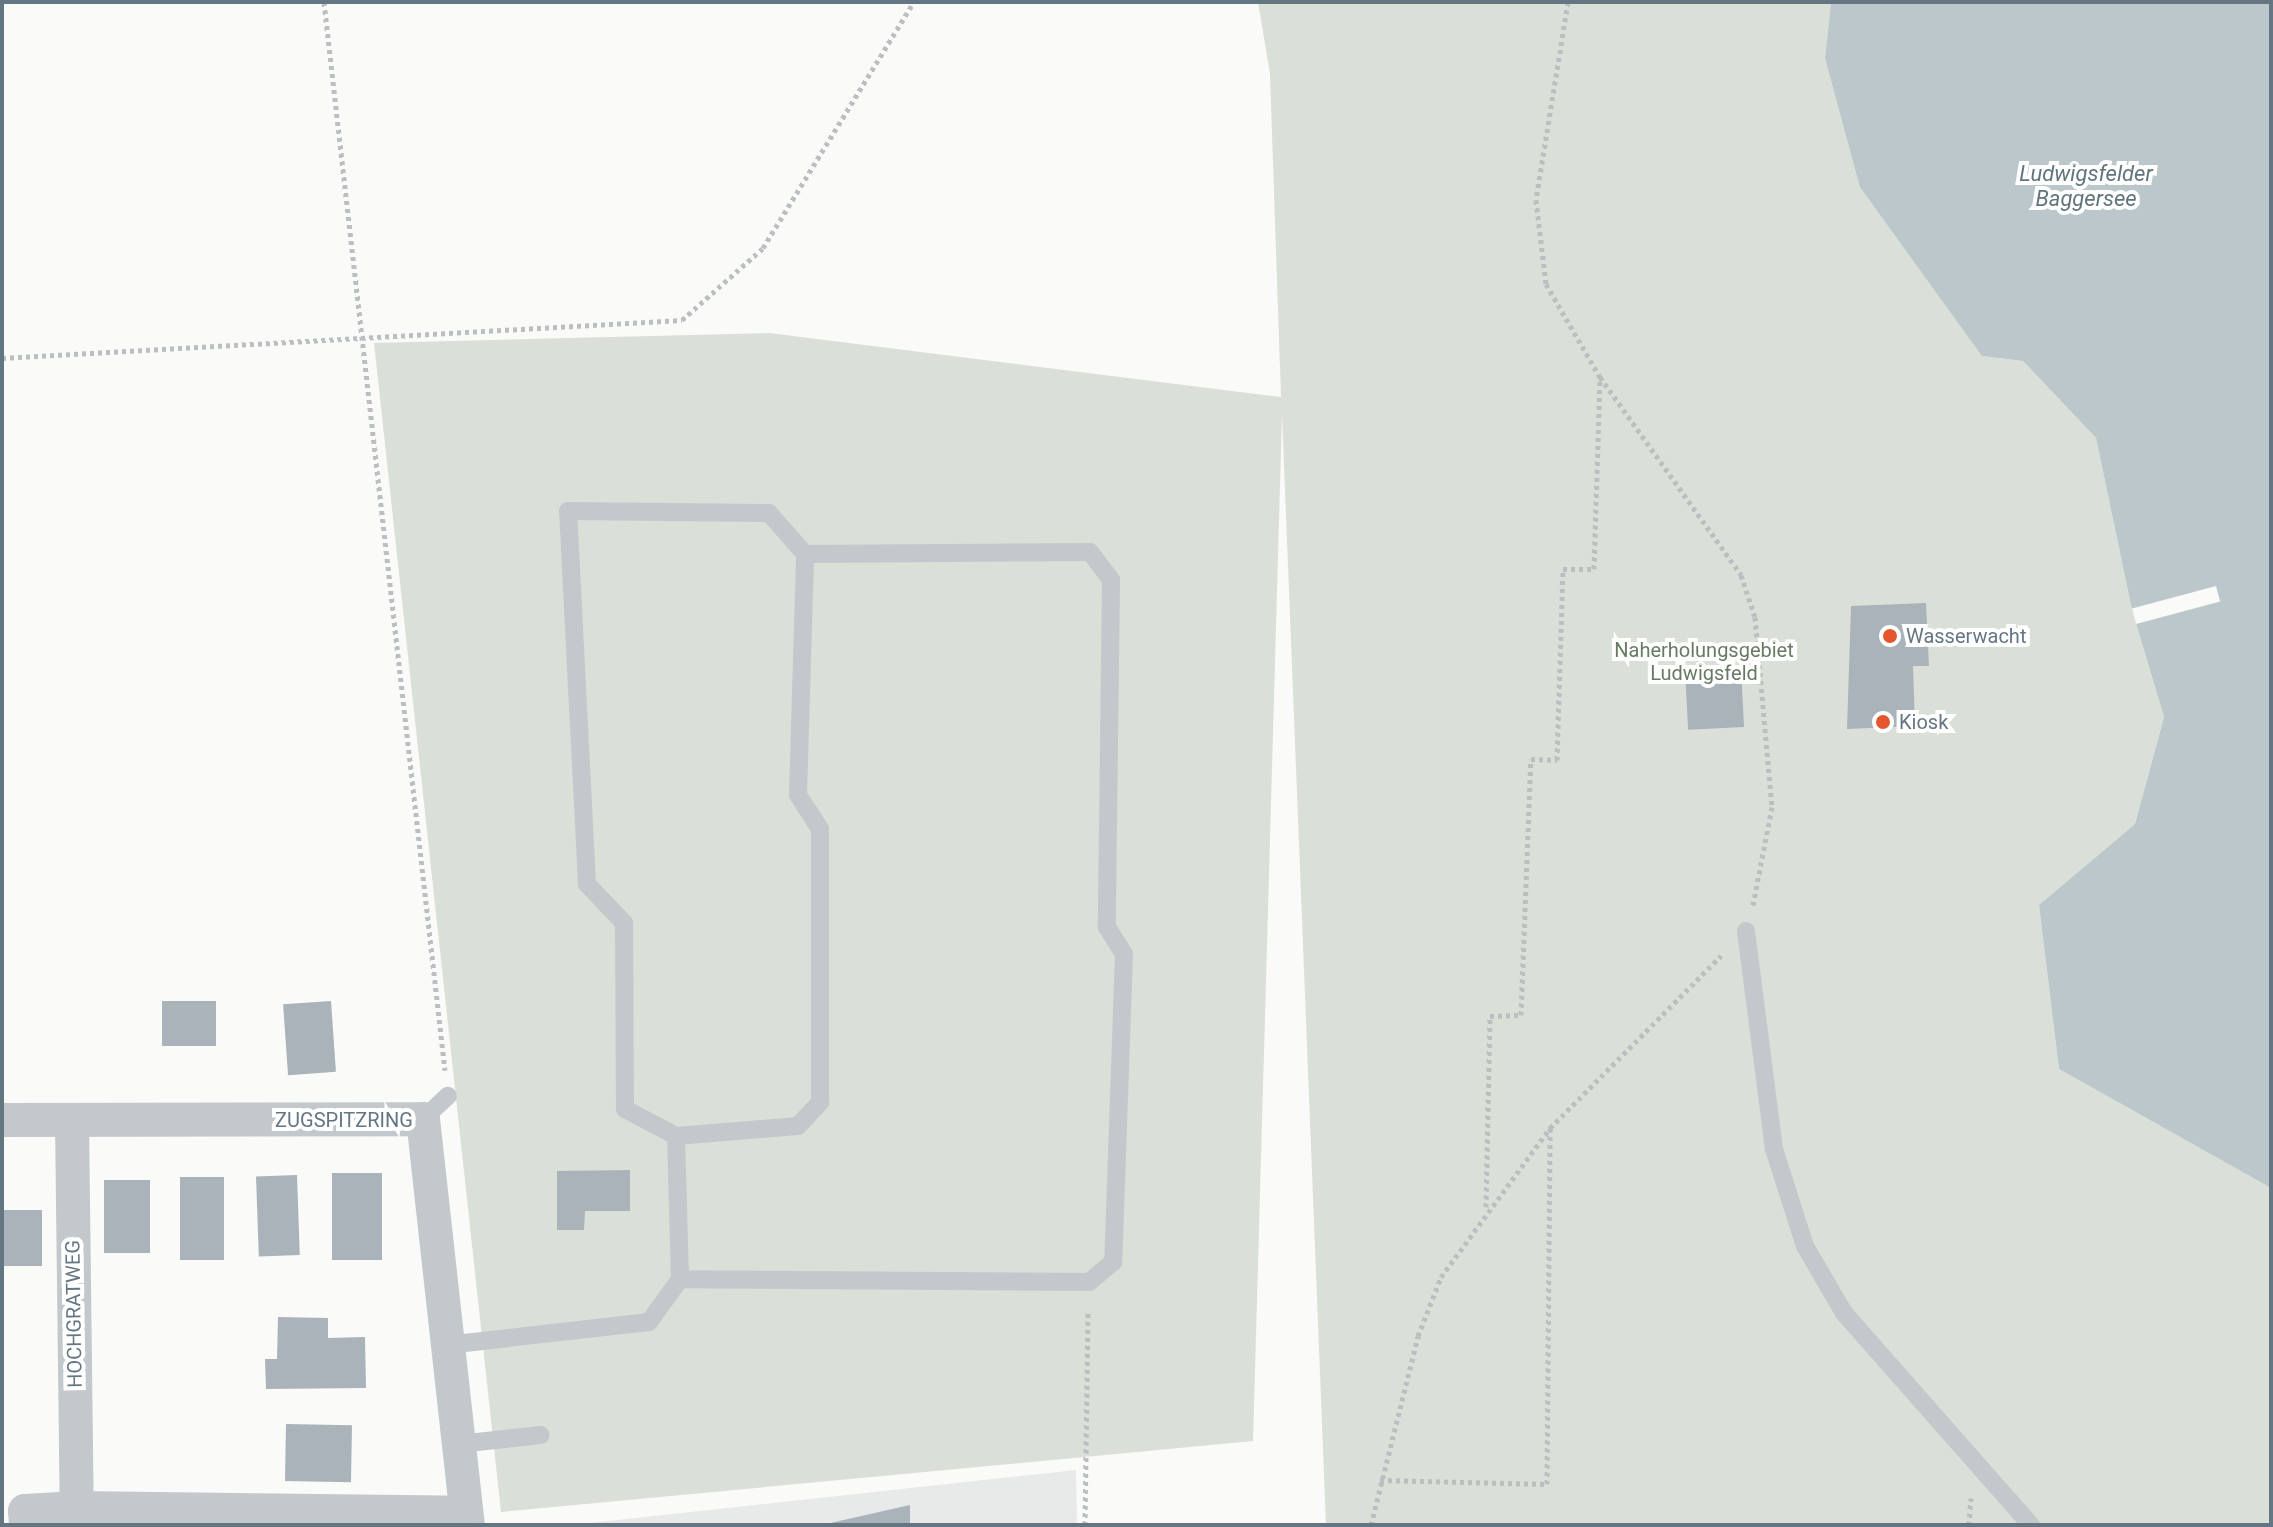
<!DOCTYPE html>
<html>
<head>
<meta charset="utf-8">
<style>
	body { margin:0 }
	#map { position:relative; width:2273px; height:1527px; overflow:hidden; background:#fafaf8; font-family:Roboto,sans-serif }
	div>[style] { position:absolute }
	.built>* { inset:0; background:#e8e9e9 }
	.green>* { inset:0; background:#dadfd7 }
	.water>* { inset:0; background:#bbc7cb }
	.pier>* { inset:0; background:#fafaf8; transform-origin:0 0 }
	.building>* { inset:0; background:#aab3b9; transform-origin:0 0 }
	.path>* { height:5px; margin-top:-2.5px; transform-origin:0; background:repeating-linear-gradient(90deg,#bbbfc2 0 4px,transparent 0 8px) }
	.service>* { height:18px; margin:-9px; padding:0 9px; transform-origin:9px; border-radius:9px; background:#c3c8cc }
	.minor>* { height:34px; margin:-17px; padding:0 17px; transform-origin:17px; border-radius:17px; background:#c3c8cc }
	.dots>* { width:22px; height:22px; translate:-50% -50%; box-sizing:border-box; border:4px solid #fff; border-radius:50% }
	span { translate:-50% -50%; white-space:nowrap; text-align:center; line-height:1.15; -webkit-text-stroke:8px #fff; paint-order:stroke }
	.poi-label { font-size:20px; color:#657683 }
	.left { translate:0 -50%; text-align:left }
	.park-label { font-size:20px; color:#687a64 }
	.street-label { font-size:20px; color:#657683 }
	.water-label { font-size:22px; color:#60757c; font-style:italic }
	.frame { position:absolute; inset:0; border:4px solid #657683; pointer-events:none }
</style>
</head>
<body>
<div id="map">
	<div class="built">
		<i style="clip-path:polygon(1076px 1470px,1077px 1525px,571px 1525px)"></i>
	</div>
	<div class="green">
		<i style="clip-path:polygon(1258px 2px,1831px 2px,1825px 58px,1982px 356px,2023px 361px,2096px 438px,2132px 610px,2164px 717px,2135px 824px,2039px 905px,2059px 1069px,2271px 1188px,2271px 1525px,1326px 1525px,1282px 414px,1253px 1441px,501px 1512px,374px 343px,769px 333px,1281px 397px,1270px 74px)"></i>
	</div>
	<div class="water">
		<i style="clip-path:polygon(1831px 2px,2271px 2px,2271px 1188px,2059px 1069px,2039px 905px,2135px 824px,2164px 717px,2132px 610px,2096px 438px,2023px 361px,1982px 356px,1860px 187px,1825px 58px)"></i>
	</div>
	<div class="pier">
		<i style="left:2216px;top:586px;width:16px;height:87px;rotate:75deg"></i>
	</div>
	<div class="building">
		<i style="clip-path:polygon(1926px 603px,1929px 666px,1913px 666px,1915px 726px,1847px 729px,1851px 606px)"></i>
		<i style="left:1741px;top:668px;width:59px;height:56px;rotate:87deg"></i>
		<i style="left:162px;top:1001px;width:54px;height:45px"></i>
		<i style="left:331px;top:1001px;width:71px;height:48px;rotate:86deg"></i>
		<i style="clip-path:polygon(630px 1170px,630px 1211px,585px 1211px,584px 1230px,557px 1230px,557px 1171px)"></i>
		<i style="left:332px;top:1173px;width:50px;height:87px"></i>
		<i style="left:297px;top:1175px;width:80px;height:41px;rotate:88deg"></i>
		<i style="left:180px;top:1177px;width:44px;height:83px"></i>
		<i style="left:104px;top:1180px;width:46px;height:73px"></i>
		<i style="left:2px;top:1210px;width:40px;height:56px"></i>
		<i style="clip-path:polygon(278px 1317px,328px 1318px,328px 1338px,365px 1337px,366px 1388px,266px 1389px,265px 1359px,277px 1359px)"></i>
		<i style="left:286px;top:1424px;width:66px;height:57px;rotate:1deg"></i>
		<i style="clip-path:polygon(910px 1505px,910px 1525px,826px 1525px,826px 1524px)"></i>
	</div>
	<div class="path">
		<i style="left:324px;top:2px;width:1075px;rotate:83.54deg"></i>
		<i style="left:1568px;top:2px;width:201px;rotate:99.2deg"></i>
		<i style="left:1536px;top:200px;width:85px;rotate:83.2deg"></i>
		<i style="left:1546px;top:284px;width:108px;rotate:59.9deg"></i>
		<i style="left:1600px;top:377px;width:243px;rotate:54.5deg"></i>
		<i style="left:1741px;top:575px;width:44px;rotate:71.6deg"></i>
		<i style="left:1755px;top:617px;width:191px;rotate:84.9deg"></i>
		<i style="left:1772px;top:807px;width:100px;rotate:101deg"></i>
		<i style="left:2px;top:358px;width:681px;rotate:-3.2deg"></i>
		<i style="left:682px;top:320px;width:108px;rotate:-41.6deg"></i>
		<i style="left:763px;top:248px;width:289px;rotate:-58.5deg"></i>
		<i style="left:1486px;top:1207px;width:191px;rotate:-88.8deg"></i>
		<i style="left:1490px;top:1016px;width:31px;rotate:-2deg"></i>
		<i style="left:1521px;top:1015px;width:256px;rotate:-87.8deg"></i>
		<i style="left:1531px;top:759px;width:26px;rotate:2deg"></i>
		<i style="left:1557px;top:760px;width:191px;rotate:-88.2deg"></i>
		<i style="left:1563px;top:569px;width:31px"></i>
		<i style="left:1594px;top:569px;width:190px;rotate:-88.2deg"></i>
		<i style="left:1380px;top:1480px;width:167px;rotate:1.4deg"></i>
		<i style="left:1547px;top:1484px;width:356px;rotate:-89.5deg"></i>
		<i style="left:1085px;top:1525px;width:215px;rotate:-89.2deg"></i>
		<i style="left:1371px;top:1525px;width:195px;rotate:-76deg"></i>
		<i style="left:1418px;top:1336px;width:63px;rotate:-68.7deg"></i>
		<i style="left:1441px;top:1277px;width:185px;rotate:-53.8deg"></i>
		<i style="left:1550px;top:1128px;width:243px;rotate:-45.2deg"></i>
		<i style="left:1969px;top:1525px;width:27px;rotate:-86deg"></i>
	</div>
	<div class="service">
		<i style="left:1746px;top:931px;width:220px;rotate:82.7deg"></i>
		<i style="left:1774px;top:1149px;width:102px;rotate:72.3deg"></i>
		<i style="left:1805px;top:1246px;width:78px;rotate:59.8deg"></i>
		<i style="left:1844px;top:1313px;width:283px;rotate:48.6deg"></i>
		<i style="left:423px;top:1119px;width:34px;rotate:-43deg"></i>
		<i style="left:676px;top:1136px;width:122px;rotate:-4.7deg"></i>
		<i style="left:798px;top:1126px;width:33px;rotate:-47deg"></i>
		<i style="left:820px;top:1102px;width:273px;rotate:-90deg"></i>
		<i style="left:820px;top:829px;width:40px;rotate:-122.9deg"></i>
		<i style="left:798px;top:795px;width:241px;rotate:-88.3deg"></i>
		<i style="left:805px;top:554px;width:285px;rotate:-0.4deg"></i>
		<i style="left:1090px;top:552px;width:35px;rotate:53deg"></i>
		<i style="left:1111px;top:580px;width:347px;rotate:90.7deg"></i>
		<i style="left:1107px;top:927px;width:32px;rotate:58deg"></i>
		<i style="left:1124px;top:954px;width:308px;rotate:92deg"></i>
		<i style="left:1113px;top:1262px;width:31px;rotate:140deg"></i>
		<i style="left:1089px;top:1282px;width:409px;rotate:-179.6deg"></i>
		<i style="left:447px;top:1345px;width:203px;rotate:-6.5deg"></i>
		<i style="left:649px;top:1322px;width:53px;rotate:-54.2deg"></i>
		<i style="left:680px;top:1279px;width:143px;rotate:-91.6deg"></i>
		<i style="left:676px;top:1136px;width:58px;rotate:-152.1deg"></i>
		<i style="left:625px;top:1109px;width:186px;rotate:-90.3deg"></i>
		<i style="left:624px;top:923px;width:54px;rotate:-133.5deg"></i>
		<i style="left:587px;top:884px;width:373px;rotate:-92.9deg"></i>
		<i style="left:568px;top:511px;width:201px;rotate:0.6deg"></i>
		<i style="left:769px;top:513px;width:55px;rotate:48.7deg"></i>
		<i style="left:459px;top:1444px;width:82px;rotate:-6.3deg"></i>
	</div>
	<div class="minor">
		<i style="left:2px;top:1120px;width:421px;rotate:-0.1deg"></i>
		<i style="left:423px;top:1119px;width:408px;rotate:83.7deg"></i>
		<i style="left:72px;top:1120px;width:388px;rotate:89.3deg"></i>
		<i style="left:26px;top:1525px;width:14px;rotate:-94deg"></i>
		<i style="left:25px;top:1511px;width:52px;rotate:-3.3deg"></i>
		<i style="left:77px;top:1508px;width:389px;rotate:0.7deg"></i>
	</div>
	<div class="dots">
		<i style="left:1890px;top:636px;background:#e4572e"></i>
		<i style="left:1883px;top:722px;background:#e4572e"></i>
	</div>
	<div class="poi-label">
		<span class="left" style="left:1906px;top:636px">Wasserwacht</span>
		<span class="left" style="left:1899px;top:722px">Kiosk</span>
	</div>
	<div class="park-label">
		<span style="left:1704px;top:662px">Naherholungsgebiet<br>Ludwigsfeld</span>
	</div>
	<div class="street-label">
		<span style="left:344px;top:1120px">ZUGSPITZRING</span>
		<span style="left:74px;top:1314px;rotate:-91deg">HOCHGRATWEG</span>
	</div>
	<div class="water-label">
		<span style="left:2086px;top:186px">Ludwigsfelder<br>Baggersee</span>
	</div>
	<div class="frame"></div>
</div>
</body>
</html>
